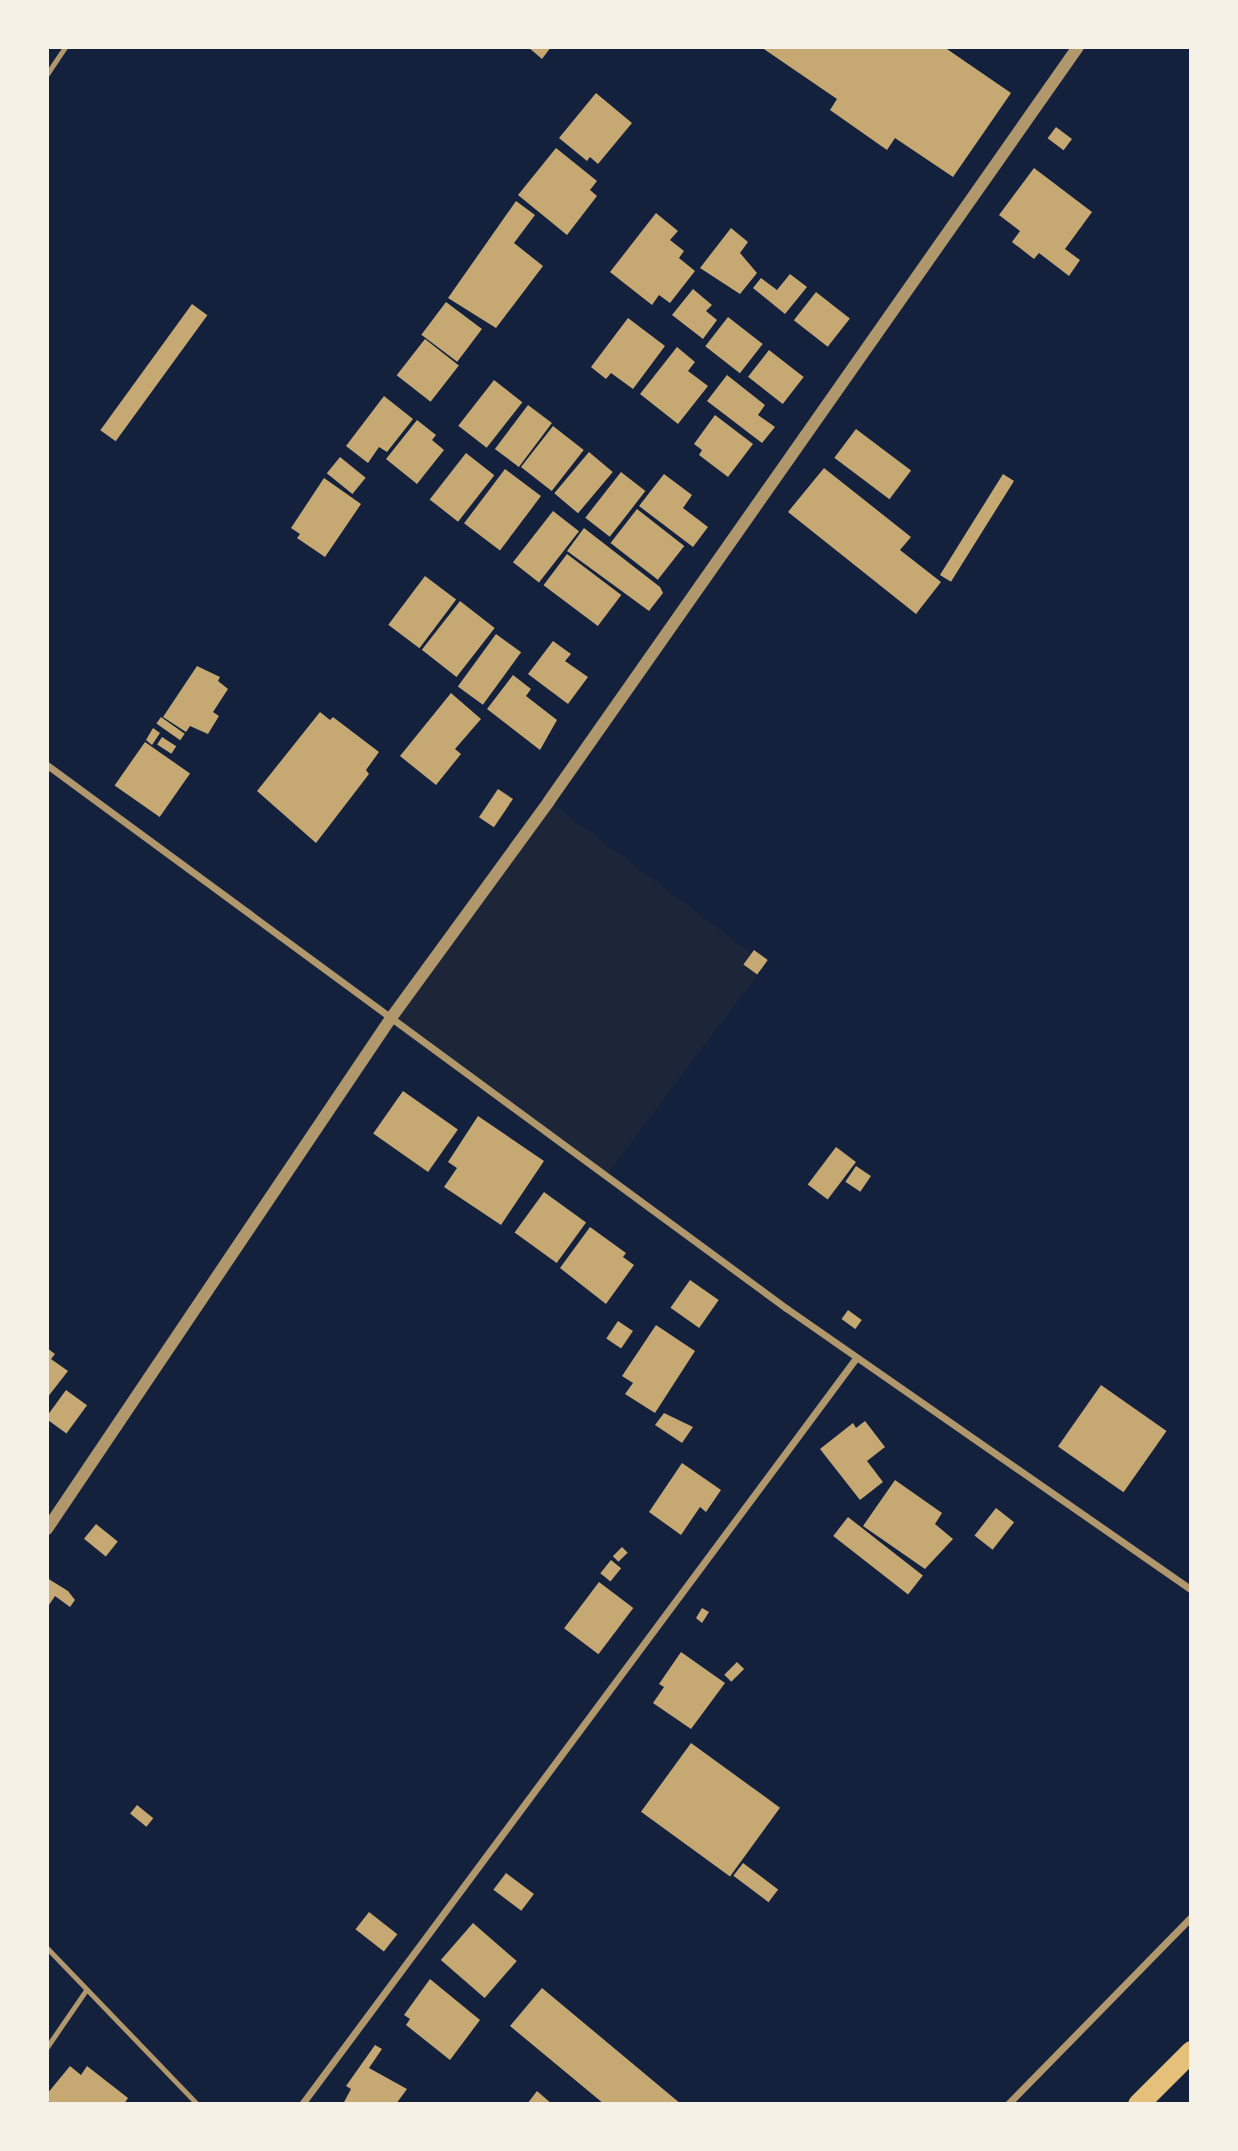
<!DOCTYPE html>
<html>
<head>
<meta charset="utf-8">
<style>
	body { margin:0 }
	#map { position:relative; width:1238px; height:2151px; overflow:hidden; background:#14213d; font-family:"DejaVu Sans",sans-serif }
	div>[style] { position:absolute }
	.green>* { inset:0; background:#1d2539; transform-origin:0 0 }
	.building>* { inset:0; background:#c6a872; transform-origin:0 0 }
	.service>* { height:5px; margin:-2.5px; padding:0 2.5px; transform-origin:2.5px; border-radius:2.5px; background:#b1986c }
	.minor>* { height:7px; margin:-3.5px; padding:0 3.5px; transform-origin:3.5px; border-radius:3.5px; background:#b1986c }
	.tertiary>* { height:12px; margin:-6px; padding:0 6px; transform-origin:6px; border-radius:6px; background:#b1986c }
	.motorway>* { height:21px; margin:-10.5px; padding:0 10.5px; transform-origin:10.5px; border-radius:10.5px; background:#e5c07b }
	span { translate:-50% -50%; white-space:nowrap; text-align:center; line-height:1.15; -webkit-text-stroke:6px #f6f1e7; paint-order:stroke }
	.frame { position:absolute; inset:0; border:49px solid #f6f1e7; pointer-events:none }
</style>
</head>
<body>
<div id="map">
	<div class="green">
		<i style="left:549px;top:801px;width:271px;height:268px;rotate:37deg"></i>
	</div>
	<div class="building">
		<i style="clip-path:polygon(528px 47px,551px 47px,542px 59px)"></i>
		<i style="clip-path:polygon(761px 47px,944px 47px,1011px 93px,953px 177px,895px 138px,887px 150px,830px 110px,837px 99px)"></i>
		<i style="clip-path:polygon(596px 93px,632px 123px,598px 164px,590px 157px,587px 161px,559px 138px)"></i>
		<i style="left:1056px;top:127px;width:20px;height:14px;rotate:37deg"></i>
		<i style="clip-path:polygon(556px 148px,597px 181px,590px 190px,597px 196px,567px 235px,518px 195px)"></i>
		<i style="clip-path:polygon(1034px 168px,1092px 212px,1065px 249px,1080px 260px,1069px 276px,1039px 253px,1034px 259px,1012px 242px,1020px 231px,999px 215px)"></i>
		<i style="clip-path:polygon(516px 201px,535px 215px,514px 243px,543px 266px,496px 328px,448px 298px)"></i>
		<i style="clip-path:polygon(656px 213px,678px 231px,670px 240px,684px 251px,679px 258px,695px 271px,670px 303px,659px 295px,652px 305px,610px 272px)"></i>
		<i style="clip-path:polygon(731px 228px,748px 242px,740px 253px,757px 273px,740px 294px,700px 268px)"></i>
		<i style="clip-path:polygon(790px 274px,807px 287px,785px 314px,753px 288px,761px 278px,777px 290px)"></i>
		<i style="clip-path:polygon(693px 289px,712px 305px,706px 311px,717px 320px,703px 339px,672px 315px)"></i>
		<i style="left:816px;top:292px;width:43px;height:36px;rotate:38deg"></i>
		<i style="left:446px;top:302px;width:45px;height:41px;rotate:37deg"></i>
		<i style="left:192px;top:304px;width:19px;height:156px;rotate:36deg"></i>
		<i style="left:728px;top:317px;width:44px;height:37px;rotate:38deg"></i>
		<i style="clip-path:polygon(628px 318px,665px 346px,633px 389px,611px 373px,606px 379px,591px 367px)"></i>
		<i style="left:425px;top:339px;width:43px;height:46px;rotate:38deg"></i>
		<i style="clip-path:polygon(677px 347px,695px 362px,688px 371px,708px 386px,678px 424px,640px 394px)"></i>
		<i style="left:769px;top:350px;width:44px;height:34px;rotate:38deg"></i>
		<i style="clip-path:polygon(727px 375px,765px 405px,758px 415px,775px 427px,762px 443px,707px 401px)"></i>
		<i style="left:494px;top:380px;width:36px;height:58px;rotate:38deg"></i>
		<i style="clip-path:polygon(384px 396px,413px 419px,387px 452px,379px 447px,368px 463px,346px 446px)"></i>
		<i style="left:528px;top:405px;width:30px;height:55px;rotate:37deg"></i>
		<i style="clip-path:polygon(715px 415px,753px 444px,728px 477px,699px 455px,702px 450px,694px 444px)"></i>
		<i style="clip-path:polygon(417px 420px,436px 435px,432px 440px,444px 450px,417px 484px,386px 459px)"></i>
		<i style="left:553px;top:426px;width:39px;height:52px;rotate:38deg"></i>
		<i style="left:856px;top:429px;width:69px;height:36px;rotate:37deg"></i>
		<i style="left:589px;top:452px;width:31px;height:54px;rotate:40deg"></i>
		<i style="left:466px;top:453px;width:36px;height:59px;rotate:38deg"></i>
		<i style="left:340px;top:457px;width:33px;height:21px;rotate:39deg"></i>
		<i style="clip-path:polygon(824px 468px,911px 537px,900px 550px,941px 582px,916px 614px,788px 512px)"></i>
		<i style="left:505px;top:469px;width:45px;height:68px;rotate:37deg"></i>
		<i style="left:621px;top:472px;width:31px;height:58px;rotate:38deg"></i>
		<i style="clip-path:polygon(664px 474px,692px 495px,683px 508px,708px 527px,693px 547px,639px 506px)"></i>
		<i style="left:1003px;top:474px;width:13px;height:119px;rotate:32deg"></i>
		<i style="clip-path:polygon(324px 478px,361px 504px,325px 557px,297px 538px,300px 534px,291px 528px)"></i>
		<i style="left:637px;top:509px;width:60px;height:43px;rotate:38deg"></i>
		<i style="left:553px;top:511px;width:33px;height:65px;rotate:38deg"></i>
		<i style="clip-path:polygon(584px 528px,660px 587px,663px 593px,649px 611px,567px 551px)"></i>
		<i style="left:567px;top:554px;width:68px;height:39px;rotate:37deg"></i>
		<i style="left:425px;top:576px;width:39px;height:61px;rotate:37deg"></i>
		<i style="left:460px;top:601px;width:44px;height:62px;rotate:38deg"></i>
		<i style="left:496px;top:634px;width:31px;height:65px;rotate:36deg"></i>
		<i style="clip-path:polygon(553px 641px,571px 654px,565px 661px,588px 677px,568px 704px,528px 674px)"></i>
		<i style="clip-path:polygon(197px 666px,220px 677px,218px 681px,228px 689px,213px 712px,219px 716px,208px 734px,190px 726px,186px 732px,163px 717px)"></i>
		<i style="clip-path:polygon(513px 675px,531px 689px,526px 696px,557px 720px,540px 750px,487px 709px)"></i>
		<i style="clip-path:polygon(451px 693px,481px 719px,455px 749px,461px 754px,436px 785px,400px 756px)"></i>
		<i style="clip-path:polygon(320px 712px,330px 720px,333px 717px,379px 752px,366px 770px,369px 774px,316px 843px,257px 791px)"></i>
		<i style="left:161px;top:717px;width:29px;height:8px;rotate:35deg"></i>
		<i style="clip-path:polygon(153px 728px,160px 733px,152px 745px,146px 740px)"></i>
		<i style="left:162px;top:737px;width:17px;height:9px;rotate:33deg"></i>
		<i style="left:145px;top:742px;width:55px;height:53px;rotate:35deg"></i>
		<i style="left:498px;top:789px;width:18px;height:34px;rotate:34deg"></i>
		<i style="left:754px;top:950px;width:17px;height:18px;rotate:36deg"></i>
		<i style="left:403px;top:1091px;width:67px;height:52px;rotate:35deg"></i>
		<i style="clip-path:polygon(478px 1116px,544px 1161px,501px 1225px,444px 1187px,457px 1168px,448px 1162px)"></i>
		<i style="left:836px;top:1147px;width:25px;height:47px;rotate:37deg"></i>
		<i style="left:856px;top:1166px;width:18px;height:19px;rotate:34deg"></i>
		<i style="left:544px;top:1192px;width:52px;height:50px;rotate:36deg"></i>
		<i style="clip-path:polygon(590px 1227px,626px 1253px,623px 1257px,634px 1265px,606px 1304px,560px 1268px)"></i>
		<i style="left:690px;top:1280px;width:35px;height:34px;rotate:35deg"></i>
		<i style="left:848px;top:1310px;width:17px;height:11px;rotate:36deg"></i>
		<i style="left:618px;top:1321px;width:18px;height:21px;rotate:34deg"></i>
		<i style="clip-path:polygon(656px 1325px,695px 1351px,655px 1413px,625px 1394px,633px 1383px,622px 1376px)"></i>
		<i style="clip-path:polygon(47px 1348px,55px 1354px,51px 1359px,68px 1371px,47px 1398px)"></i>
		<i style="left:1101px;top:1385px;width:80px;height:75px;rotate:35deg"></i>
		<i style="left:66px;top:1390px;width:26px;height:35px;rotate:36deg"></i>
		<i style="clip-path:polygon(664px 1413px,693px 1427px,682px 1443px,655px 1425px)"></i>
		<i style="clip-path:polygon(865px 1421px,885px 1447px,867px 1461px,883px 1482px,860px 1500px,820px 1449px,853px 1423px,856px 1428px)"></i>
		<i style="clip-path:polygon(682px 1463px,721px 1490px,706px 1512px,700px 1507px,681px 1535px,649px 1512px)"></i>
		<i style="clip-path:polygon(895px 1480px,942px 1513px,935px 1524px,953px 1539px,925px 1569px,863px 1526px)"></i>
		<i style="left:996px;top:1508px;width:23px;height:35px;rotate:38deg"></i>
		<i style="left:848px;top:1517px;width:95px;height:24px;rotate:38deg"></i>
		<i style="left:96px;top:1524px;width:28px;height:19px;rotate:39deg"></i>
		<i style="left:622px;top:1547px;width:8px;height:13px;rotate:45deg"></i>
		<i style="left:611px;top:1560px;width:13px;height:17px;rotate:39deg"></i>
		<i style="clip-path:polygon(47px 1578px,68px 1591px,75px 1600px,70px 1607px,55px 1596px,47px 1608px)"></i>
		<i style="left:599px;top:1582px;width:43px;height:58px;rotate:37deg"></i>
		<i style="clip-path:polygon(702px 1608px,709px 1612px,702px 1623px,696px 1618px)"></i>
		<i style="clip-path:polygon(681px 1652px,725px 1683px,691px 1729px,653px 1703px,664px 1687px,659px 1684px)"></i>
		<i style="left:737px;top:1662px;width:10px;height:18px;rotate:45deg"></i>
		<i style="left:691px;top:1743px;width:110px;height:85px;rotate:36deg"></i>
		<i style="left:137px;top:1805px;width:21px;height:11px;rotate:39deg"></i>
		<i style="left:743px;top:1863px;width:44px;height:16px;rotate:37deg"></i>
		<i style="left:506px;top:1873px;width:35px;height:21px;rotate:37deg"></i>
		<i style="left:369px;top:1912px;width:36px;height:22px;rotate:38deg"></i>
		<i style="left:473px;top:1923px;width:58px;height:49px;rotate:41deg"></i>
		<i style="clip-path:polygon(430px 1979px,480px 2020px,450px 2060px,406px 2025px,410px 2019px,404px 2015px)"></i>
		<i style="clip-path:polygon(542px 1988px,681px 2104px,604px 2104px,510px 2026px)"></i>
		<i style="clip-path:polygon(375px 2045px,382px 2049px,369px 2068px,407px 2089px,396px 2104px,343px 2104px,351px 2089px,346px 2086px)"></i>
		<i style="clip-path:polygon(70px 2066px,81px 2075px,87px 2066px,128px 2098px,124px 2104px,50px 2104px,47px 2094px)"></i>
		<i style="clip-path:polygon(537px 2091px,552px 2104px,527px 2104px)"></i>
	</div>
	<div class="service">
		<i style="left:47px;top:74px;width:32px;rotate:-56deg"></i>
		<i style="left:47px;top:1948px;width:216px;rotate:46.1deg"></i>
		<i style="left:47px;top:2047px;width:69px;rotate:-55.6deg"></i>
	</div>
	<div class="minor">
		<i style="left:47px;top:765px;width:917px;rotate:36.31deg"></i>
		<i style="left:786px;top:1308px;width:493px;rotate:34.8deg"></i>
		<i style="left:302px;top:2104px;width:929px;rotate:-53.4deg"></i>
		<i style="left:1008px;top:2104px;width:262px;rotate:-45.6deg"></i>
	</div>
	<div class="tertiary">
		<i style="left:47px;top:1529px;width:616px;rotate:-56.05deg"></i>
		<i style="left:391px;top:1018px;width:268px;rotate:-53.9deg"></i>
		<i style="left:549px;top:801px;width:921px;rotate:-54.95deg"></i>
	</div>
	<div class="motorway">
		<i style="left:1138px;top:2104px;width:75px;rotate:-45deg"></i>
	</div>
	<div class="frame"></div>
</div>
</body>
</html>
